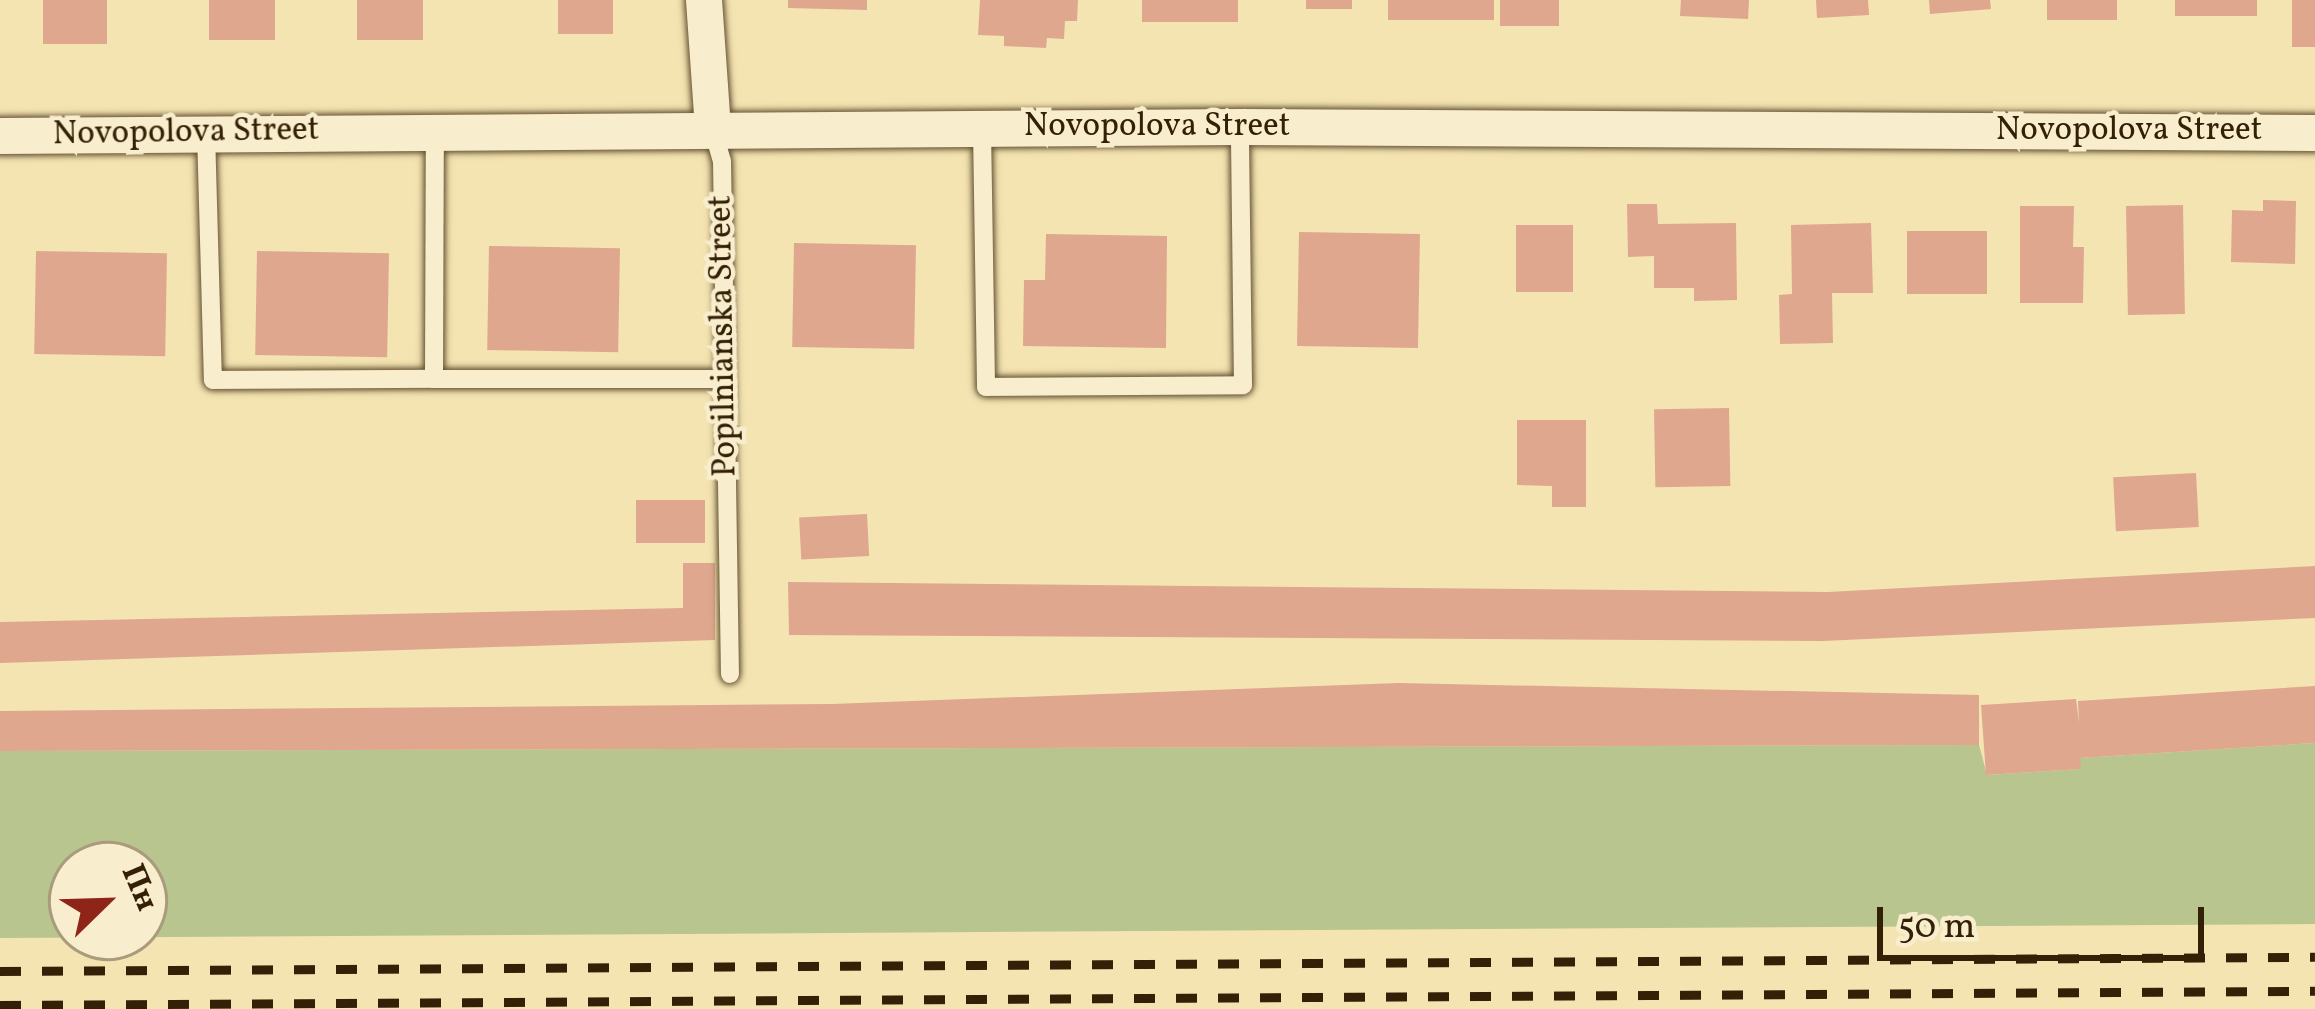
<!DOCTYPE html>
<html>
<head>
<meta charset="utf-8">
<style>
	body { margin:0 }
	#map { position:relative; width:2315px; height:1009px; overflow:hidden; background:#f4e4b1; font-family:Vollkorn,serif }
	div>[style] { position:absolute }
	.green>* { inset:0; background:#b8c58e }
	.building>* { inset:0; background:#dfa78e; transform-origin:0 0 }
	.roads { filter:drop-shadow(0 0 3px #645132) drop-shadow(0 0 3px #645132) }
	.lane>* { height:18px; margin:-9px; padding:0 9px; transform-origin:9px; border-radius:9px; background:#f8edcc }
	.street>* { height:36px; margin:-18px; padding:0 18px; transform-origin:18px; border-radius:18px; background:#f8edcc }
	.rail>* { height:9px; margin-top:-4.5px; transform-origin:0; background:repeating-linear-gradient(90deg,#342007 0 21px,transparent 0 42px) }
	span { translate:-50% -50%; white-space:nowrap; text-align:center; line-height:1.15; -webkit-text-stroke:9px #f8edcc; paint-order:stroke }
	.street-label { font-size:33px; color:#342007 }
	.north { position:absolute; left:48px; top:841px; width:120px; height:120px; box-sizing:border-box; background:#f8edcc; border:3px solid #aa9b7d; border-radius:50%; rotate:67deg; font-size:33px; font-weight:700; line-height:48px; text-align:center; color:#342007 }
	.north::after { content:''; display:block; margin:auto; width:42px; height:54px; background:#8f2418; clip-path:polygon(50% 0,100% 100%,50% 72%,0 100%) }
	.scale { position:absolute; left:1877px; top:907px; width:327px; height:54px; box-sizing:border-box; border:6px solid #342007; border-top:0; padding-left:15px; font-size:36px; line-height:42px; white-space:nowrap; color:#342007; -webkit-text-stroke:9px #f8edcc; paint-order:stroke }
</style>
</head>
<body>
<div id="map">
	<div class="green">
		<i style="clip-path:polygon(evenodd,2315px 743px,2315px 924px,0 938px,0 751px,1979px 745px,1987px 775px,2080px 769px,2080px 758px,2315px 743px,72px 865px,144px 865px,144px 937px,72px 937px,72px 865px)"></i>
	</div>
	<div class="building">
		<i style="left:43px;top:0;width:64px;height:44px"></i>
		<i style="left:209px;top:0;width:66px;height:40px"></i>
		<i style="left:357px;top:0;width:66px;height:40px"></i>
		<i style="left:558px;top:0;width:55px;height:34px"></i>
		<i style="clip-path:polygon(788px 0,867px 0,867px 10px,788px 8px)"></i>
		<i style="clip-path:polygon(980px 0,1078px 0,1077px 21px,1065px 21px,1064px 39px,1047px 38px,1046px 48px,1004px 46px,1004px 36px,978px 35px)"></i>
		<i style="left:1142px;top:0;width:96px;height:22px"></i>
		<i style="left:1306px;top:0;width:46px;height:9px"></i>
		<i style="left:1388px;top:0;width:106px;height:20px"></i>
		<i style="left:1500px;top:0;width:59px;height:26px"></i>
		<i style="clip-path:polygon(1681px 0,1749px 0,1748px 19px,1680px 16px)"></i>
		<i style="clip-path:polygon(1816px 0,1868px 0,1869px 15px,1817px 18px)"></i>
		<i style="clip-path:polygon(1929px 0,1990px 0,1991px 9px,1930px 14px)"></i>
		<i style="left:2047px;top:0;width:70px;height:20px"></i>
		<i style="left:2175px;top:0;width:82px;height:16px"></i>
		<i style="left:2292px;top:0;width:23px;height:47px"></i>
		<i style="clip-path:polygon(2263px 200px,2296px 201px,2295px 264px,2231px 262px,2232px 210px,2263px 211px)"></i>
		<i style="clip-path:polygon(1627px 204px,1657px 204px,1658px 224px,1736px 223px,1737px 300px,1694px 301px,1694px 288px,1654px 288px,1654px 256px,1628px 257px)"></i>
		<i style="left:2183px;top:205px;width:109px;height:57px;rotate:89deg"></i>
		<i style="clip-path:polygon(2020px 206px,2074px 206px,2073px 247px,2084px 247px,2083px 303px,2020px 303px)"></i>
		<i style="clip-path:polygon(1871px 223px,1873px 293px,1832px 293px,1833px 343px,1780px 344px,1779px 295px,1792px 294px,1791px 225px)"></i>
		<i style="left:1573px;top:225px;width:67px;height:57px;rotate:90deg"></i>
		<i style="left:1907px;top:231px;width:80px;height:63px"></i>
		<i style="left:1299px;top:232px;width:121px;height:114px;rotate:1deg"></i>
		<i style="clip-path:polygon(1046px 234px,1167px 236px,1166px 348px,1023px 346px,1024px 280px,1045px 280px)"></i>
		<i style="left:794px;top:243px;width:122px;height:104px;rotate:1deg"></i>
		<i style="left:489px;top:246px;width:131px;height:104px;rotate:1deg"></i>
		<i style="left:36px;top:251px;width:131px;height:103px;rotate:1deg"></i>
		<i style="left:257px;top:251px;width:132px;height:104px;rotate:1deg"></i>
		<i style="left:1729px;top:408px;width:78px;height:75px;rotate:89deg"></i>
		<i style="clip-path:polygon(1517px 420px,1586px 420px,1586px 507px,1552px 507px,1552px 486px,1517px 485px)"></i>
		<i style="left:2196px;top:473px;width:54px;height:83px;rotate:87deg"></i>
		<i style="left:705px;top:500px;width:43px;height:69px;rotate:90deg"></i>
		<i style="left:867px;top:514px;width:42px;height:68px;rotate:87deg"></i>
		<i style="clip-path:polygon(683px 563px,715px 563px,715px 640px,0 663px,0 622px,683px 608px)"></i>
		<i style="clip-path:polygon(2315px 566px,2315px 618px,1823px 641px,789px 635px,788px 582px,1828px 592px)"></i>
		<i style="clip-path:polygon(1399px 683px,1979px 695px,1979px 745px,0 751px,0 711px,832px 704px)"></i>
		<i style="clip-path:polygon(2315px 686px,2315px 743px,2080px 758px,2081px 769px,1986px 775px,1981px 705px,2076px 699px,2079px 723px,2078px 701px)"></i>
	</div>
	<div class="roads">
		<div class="lane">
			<i style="left:982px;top:129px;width:258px;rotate:89.1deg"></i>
			<i style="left:986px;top:387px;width:257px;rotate:-0.4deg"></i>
			<i style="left:1243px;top:385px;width:258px;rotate:-90.7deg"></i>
			<i style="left:713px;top:130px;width:32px;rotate:74deg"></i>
			<i style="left:722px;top:161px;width:513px;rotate:89.11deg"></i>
			<i style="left:206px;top:132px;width:248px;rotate:88.4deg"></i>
			<i style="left:213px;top:380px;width:221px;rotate:-0.3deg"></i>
			<i style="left:434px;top:379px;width:247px;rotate:-89.8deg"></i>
			<i style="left:434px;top:379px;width:291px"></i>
		</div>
		<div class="street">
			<i style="left:704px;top:0;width:130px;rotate:86deg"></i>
			<i style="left:0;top:136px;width:1240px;rotate:-0.42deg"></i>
			<i style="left:1240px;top:127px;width:1075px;rotate:0.32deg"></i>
		</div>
	</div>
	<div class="rail">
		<i style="left:0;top:971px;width:2315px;rotate:-0.35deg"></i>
		<i style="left:0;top:1005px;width:2315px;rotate:-0.35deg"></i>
	</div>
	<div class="street-label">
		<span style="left:1157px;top:128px">Novopolova Street</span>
		<span style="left:2129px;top:132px">Novopolova Street</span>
		<span style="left:186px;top:134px;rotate:-1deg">Novopolova Street</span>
		<span style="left:725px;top:336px;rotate:-91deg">Popilnianska Street</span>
	</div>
	<div class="north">Пн</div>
	<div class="scale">50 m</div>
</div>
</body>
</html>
